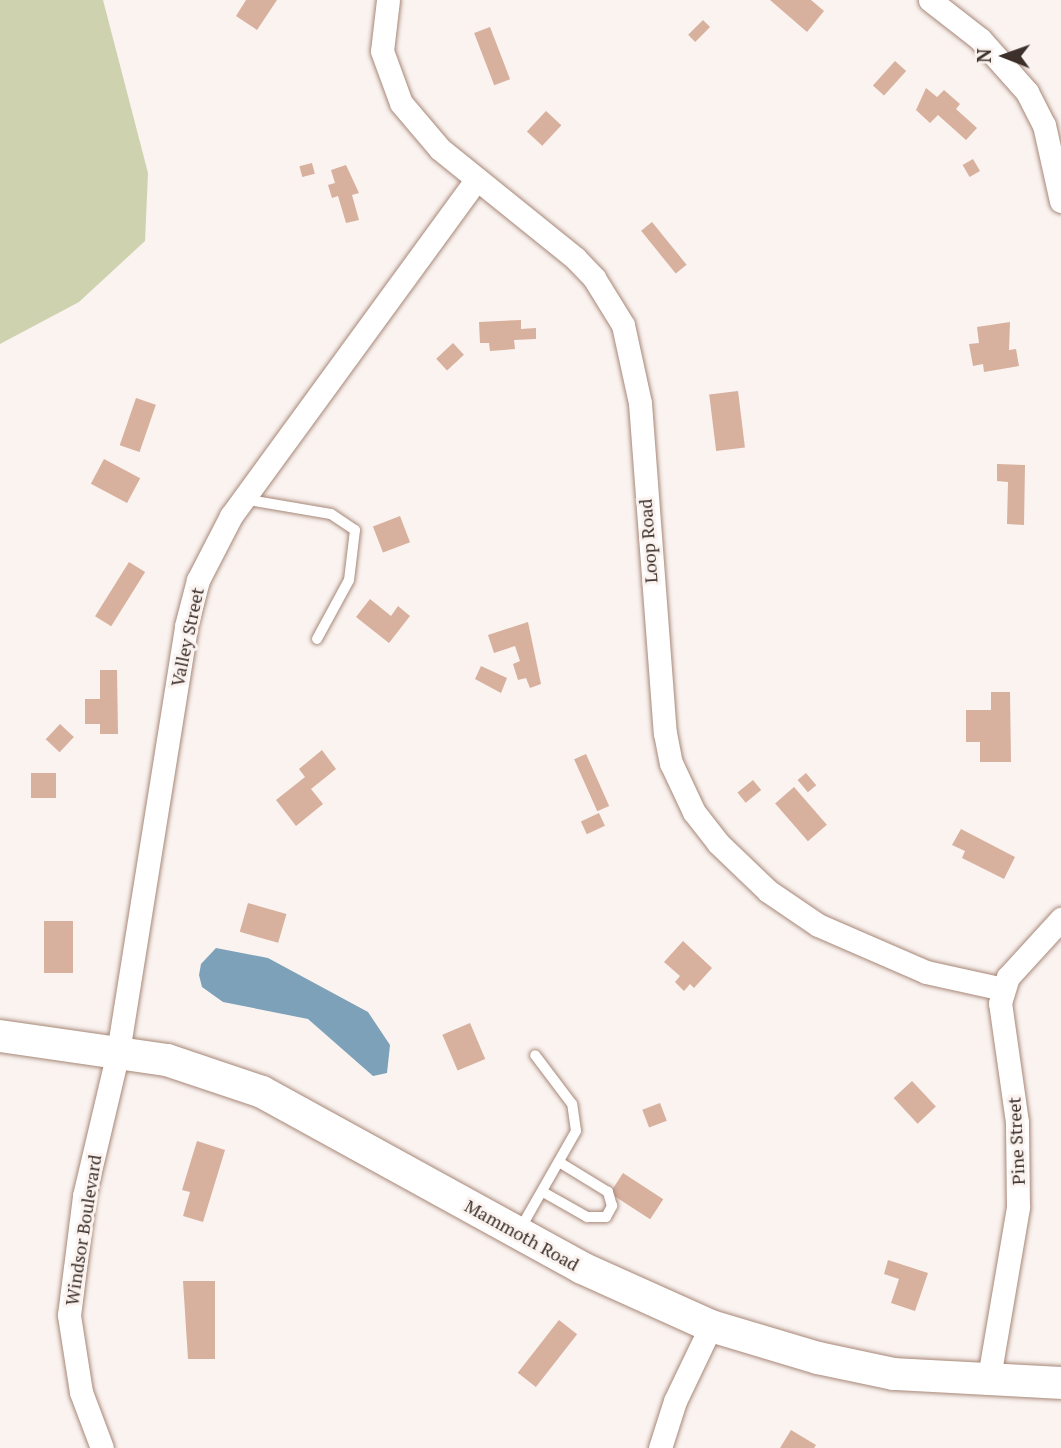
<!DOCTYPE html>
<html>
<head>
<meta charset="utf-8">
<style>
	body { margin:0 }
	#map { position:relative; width:1061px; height:1448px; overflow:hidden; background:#faf3f0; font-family:"PT Serif",serif }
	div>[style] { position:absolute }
	.green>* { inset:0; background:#ced2ae }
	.water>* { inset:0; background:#7ca1b8 }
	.building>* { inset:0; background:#d7b09e; transform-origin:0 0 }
	.roads { filter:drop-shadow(0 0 2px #a78778) drop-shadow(0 0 2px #a78778) }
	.service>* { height:10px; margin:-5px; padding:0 5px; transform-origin:5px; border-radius:5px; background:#fff }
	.minor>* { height:23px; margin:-11.5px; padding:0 11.5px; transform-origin:11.5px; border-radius:11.5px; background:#fff }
	.secondary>* { height:32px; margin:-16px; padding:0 16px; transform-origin:16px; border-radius:16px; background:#fff }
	span { translate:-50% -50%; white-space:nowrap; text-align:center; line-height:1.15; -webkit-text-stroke:6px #faf3f0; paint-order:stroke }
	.street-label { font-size:18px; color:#3d2f29 }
	.north { position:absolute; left:970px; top:21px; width:70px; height:70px; -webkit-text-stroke:5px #faf3f0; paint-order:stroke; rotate:271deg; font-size:19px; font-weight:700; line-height:28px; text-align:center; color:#3d2f29 }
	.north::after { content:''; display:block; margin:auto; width:24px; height:32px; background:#3d2f29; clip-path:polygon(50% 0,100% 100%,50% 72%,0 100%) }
</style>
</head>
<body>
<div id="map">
	<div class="green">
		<i style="clip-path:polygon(0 0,103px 0,148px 173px,145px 241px,79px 302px,0 344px)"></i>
	</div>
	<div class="water">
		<i style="clip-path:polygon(216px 948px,268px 958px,368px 1012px,390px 1045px,387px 1073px,373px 1076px,308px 1019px,223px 1002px,202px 987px,199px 975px,201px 964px)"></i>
	</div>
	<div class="building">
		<i style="clip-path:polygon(246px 0,277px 0,257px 30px,236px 16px)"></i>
		<i style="clip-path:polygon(770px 0,811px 0,824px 11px,807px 32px)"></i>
		<i style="left:703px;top:20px;width:10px;height:21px;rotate:45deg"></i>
		<i style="left:490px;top:27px;width:56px;height:17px;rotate:69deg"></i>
		<i style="left:895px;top:61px;width:15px;height:33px;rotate:42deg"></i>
		<i style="clip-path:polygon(926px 88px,937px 97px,944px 90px,960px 104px,956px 109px,977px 128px,966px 140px,938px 115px,930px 123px,916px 110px)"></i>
		<i style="left:546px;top:111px;width:21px;height:28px;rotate:43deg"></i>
		<i style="left:973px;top:159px;width:14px;height:12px;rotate:60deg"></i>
		<i style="left:312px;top:163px;width:11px;height:13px;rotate:75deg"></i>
		<i style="clip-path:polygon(346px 165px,359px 193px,352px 195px,359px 220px,346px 223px,338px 196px,332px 198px,328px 185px,335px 183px,331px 170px)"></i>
		<i style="left:652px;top:222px;width:55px;height:14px;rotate:51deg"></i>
		<i style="clip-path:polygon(521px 320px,521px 329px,536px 328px,536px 339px,514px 340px,515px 349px,490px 351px,489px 343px,480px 343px,479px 322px)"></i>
		<i style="clip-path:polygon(1010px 322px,1009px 350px,1016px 349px,1019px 366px,984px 372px,983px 364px,973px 366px,969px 344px,979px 343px,977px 327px)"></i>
		<i style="left:453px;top:343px;width:16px;height:23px;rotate:47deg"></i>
		<i style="left:738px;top:391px;width:57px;height:29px;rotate:83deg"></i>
		<i style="left:136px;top:398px;width:21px;height:50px;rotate:19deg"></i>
		<i style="left:104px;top:459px;width:41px;height:28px;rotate:28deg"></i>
		<i style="clip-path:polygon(997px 464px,1025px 465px,1024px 525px,1007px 524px,1008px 482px,997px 481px)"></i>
		<i style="left:400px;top:516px;width:28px;height:29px;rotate:69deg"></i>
		<i style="left:129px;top:562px;width:19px;height:64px;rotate:32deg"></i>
		<i style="clip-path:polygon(370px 599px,391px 616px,398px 606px,410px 616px,389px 643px,356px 617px)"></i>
		<i style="clip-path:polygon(528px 622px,541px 684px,530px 688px,526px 678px,518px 680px,513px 664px,520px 661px,515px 646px,494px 653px,488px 635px)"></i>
		<i style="clip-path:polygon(481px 666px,507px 678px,501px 693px,475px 679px)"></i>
		<i style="clip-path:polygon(100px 670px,117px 670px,118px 734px,100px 734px,100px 724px,85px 724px,85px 699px,100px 699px)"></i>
		<i style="clip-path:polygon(991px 692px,1010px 692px,1011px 762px,980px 762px,980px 742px,966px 742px,966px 710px,991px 710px)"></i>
		<i style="left:60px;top:724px;width:19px;height:21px;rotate:43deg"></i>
		<i style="clip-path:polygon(322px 750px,336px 769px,311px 789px,323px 804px,296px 826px,276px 800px,305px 777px,299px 769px)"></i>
		<i style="left:586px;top:754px;width:57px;height:13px;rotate:66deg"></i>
		<i style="left:31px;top:773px;width:25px;height:25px"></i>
		<i style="left:806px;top:773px;width:16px;height:11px;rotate:50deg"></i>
		<i style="left:753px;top:780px;width:13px;height:20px;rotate:51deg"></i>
		<i style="left:794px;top:787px;width:50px;height:25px;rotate:49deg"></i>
		<i style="left:599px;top:813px;width:14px;height:20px;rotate:65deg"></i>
		<i style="clip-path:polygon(961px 829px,1015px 857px,1004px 879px,962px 858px,965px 851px,952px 845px)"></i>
		<i style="left:248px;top:903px;width:40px;height:30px;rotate:16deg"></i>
		<i style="left:44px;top:921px;width:29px;height:52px"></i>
		<i style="clip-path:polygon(683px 941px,712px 968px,694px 988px,690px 984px,684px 991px,675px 982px,680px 976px,664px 962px)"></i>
		<i style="left:470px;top:1023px;width:39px;height:30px;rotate:67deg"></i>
		<i style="left:912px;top:1081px;width:35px;height:25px;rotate:47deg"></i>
		<i style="left:660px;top:1103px;width:19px;height:19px;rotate:69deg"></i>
		<i style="clip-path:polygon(197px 1141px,225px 1150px,203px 1222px,183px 1216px,190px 1192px,182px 1190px)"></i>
		<i style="left:623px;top:1173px;width:48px;height:24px;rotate:33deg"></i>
		<i style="clip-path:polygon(888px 1260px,928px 1273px,915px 1311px,891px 1303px,899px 1279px,884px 1274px)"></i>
		<i style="clip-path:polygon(183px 1281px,215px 1281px,215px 1359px,188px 1359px)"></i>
		<i style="left:559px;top:1320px;width:23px;height:67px;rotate:38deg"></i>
		<i style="clip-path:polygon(791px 1430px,816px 1445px,814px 1448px,780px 1448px)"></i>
	</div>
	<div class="roads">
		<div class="service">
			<i style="left:243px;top:499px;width:89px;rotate:9.7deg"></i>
			<i style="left:331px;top:514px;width:29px;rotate:34deg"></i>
			<i style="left:355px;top:530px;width:50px;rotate:96.8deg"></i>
			<i style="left:349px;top:580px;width:67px;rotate:118.5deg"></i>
			<i style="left:543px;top:1192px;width:51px;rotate:29.6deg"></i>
			<i style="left:587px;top:1217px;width:19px"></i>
			<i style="left:606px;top:1217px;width:13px;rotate:-61deg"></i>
			<i style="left:612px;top:1206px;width:15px;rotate:-106deg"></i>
			<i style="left:608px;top:1192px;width:57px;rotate:-148.5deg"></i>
			<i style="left:519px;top:1231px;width:115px;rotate:-60.3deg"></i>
			<i style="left:576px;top:1131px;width:27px;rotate:-98deg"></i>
			<i style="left:572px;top:1104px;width:61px;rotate:-127.1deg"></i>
		</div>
		<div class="minor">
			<i style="left:388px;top:0;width:51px;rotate:96.7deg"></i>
			<i style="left:382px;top:51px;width:55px;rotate:69.9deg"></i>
			<i style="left:401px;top:103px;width:60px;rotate:49.7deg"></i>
			<i style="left:440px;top:149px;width:174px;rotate:38.9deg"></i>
			<i style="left:575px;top:258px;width:28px;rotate:46deg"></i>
			<i style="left:594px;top:278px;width:55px;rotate:58.3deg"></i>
			<i style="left:623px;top:325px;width:80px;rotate:77.7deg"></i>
			<i style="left:640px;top:403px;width:331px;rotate:85.7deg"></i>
			<i style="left:665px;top:733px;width:31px;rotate:79deg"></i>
			<i style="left:671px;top:763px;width:54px;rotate:64.9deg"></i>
			<i style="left:694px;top:812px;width:39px;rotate:52deg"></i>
			<i style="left:718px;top:843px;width:69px;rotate:43.8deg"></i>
			<i style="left:768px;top:891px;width:60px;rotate:34.2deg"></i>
			<i style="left:818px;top:925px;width:118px;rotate:23.5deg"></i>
			<i style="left:926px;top:972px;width:79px;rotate:12.4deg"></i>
			<i style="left:930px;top:0;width:63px;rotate:38deg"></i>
			<i style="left:980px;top:39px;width:71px;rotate:48.4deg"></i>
			<i style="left:1027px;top:92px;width:37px;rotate:63deg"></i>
			<i style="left:1044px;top:125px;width:78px;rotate:77.4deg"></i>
			<i style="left:988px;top:1383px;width:179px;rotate:-80.3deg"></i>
			<i style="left:1018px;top:1207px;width:85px;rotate:-90.7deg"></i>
			<i style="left:1017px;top:1122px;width:120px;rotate:-98.1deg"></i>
			<i style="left:1000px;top:1003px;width:27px;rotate:-73deg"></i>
			<i style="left:1008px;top:977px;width:79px;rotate:-47.6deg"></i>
			<i style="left:102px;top:1448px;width:60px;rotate:-110.6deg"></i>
			<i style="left:81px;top:1392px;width:78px;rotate:-98.9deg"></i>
			<i style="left:69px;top:1315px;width:120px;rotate:-82.8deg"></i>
			<i style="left:84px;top:1196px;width:148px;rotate:-76.7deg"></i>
			<i style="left:118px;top:1052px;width:431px;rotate:-80.9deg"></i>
			<i style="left:186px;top:626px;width:48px;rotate:-75.4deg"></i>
			<i style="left:198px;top:580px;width:72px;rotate:-62.7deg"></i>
			<i style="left:231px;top:516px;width:417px;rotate:-53.9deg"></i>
			<i style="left:660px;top:1448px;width:49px;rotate:-72.3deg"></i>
			<i style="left:675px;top:1401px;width:83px;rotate:-64.4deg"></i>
		</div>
		<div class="secondary">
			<i style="left:0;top:1036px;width:169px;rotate:8.2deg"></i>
			<i style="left:167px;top:1060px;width:100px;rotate:18.6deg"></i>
			<i style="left:262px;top:1092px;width:365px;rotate:28.8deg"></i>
			<i style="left:582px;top:1268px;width:141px;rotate:24.2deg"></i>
			<i style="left:711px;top:1326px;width:112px;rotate:16.7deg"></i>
			<i style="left:818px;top:1358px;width:78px;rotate:11.9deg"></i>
			<i style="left:894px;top:1374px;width:167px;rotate:3.1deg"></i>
		</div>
	</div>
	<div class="street-label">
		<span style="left:648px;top:541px;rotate:-94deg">Loop Road</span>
		<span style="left:187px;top:637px;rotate:-78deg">Valley Street</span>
		<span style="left:1016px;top:1141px;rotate:-93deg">Pine Street</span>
		<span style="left:83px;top:1230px;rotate:-81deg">Windsor Boulevard</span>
		<span style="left:522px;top:1235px;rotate:29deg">Mammoth Road</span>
	</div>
	<div class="north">N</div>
</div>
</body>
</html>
